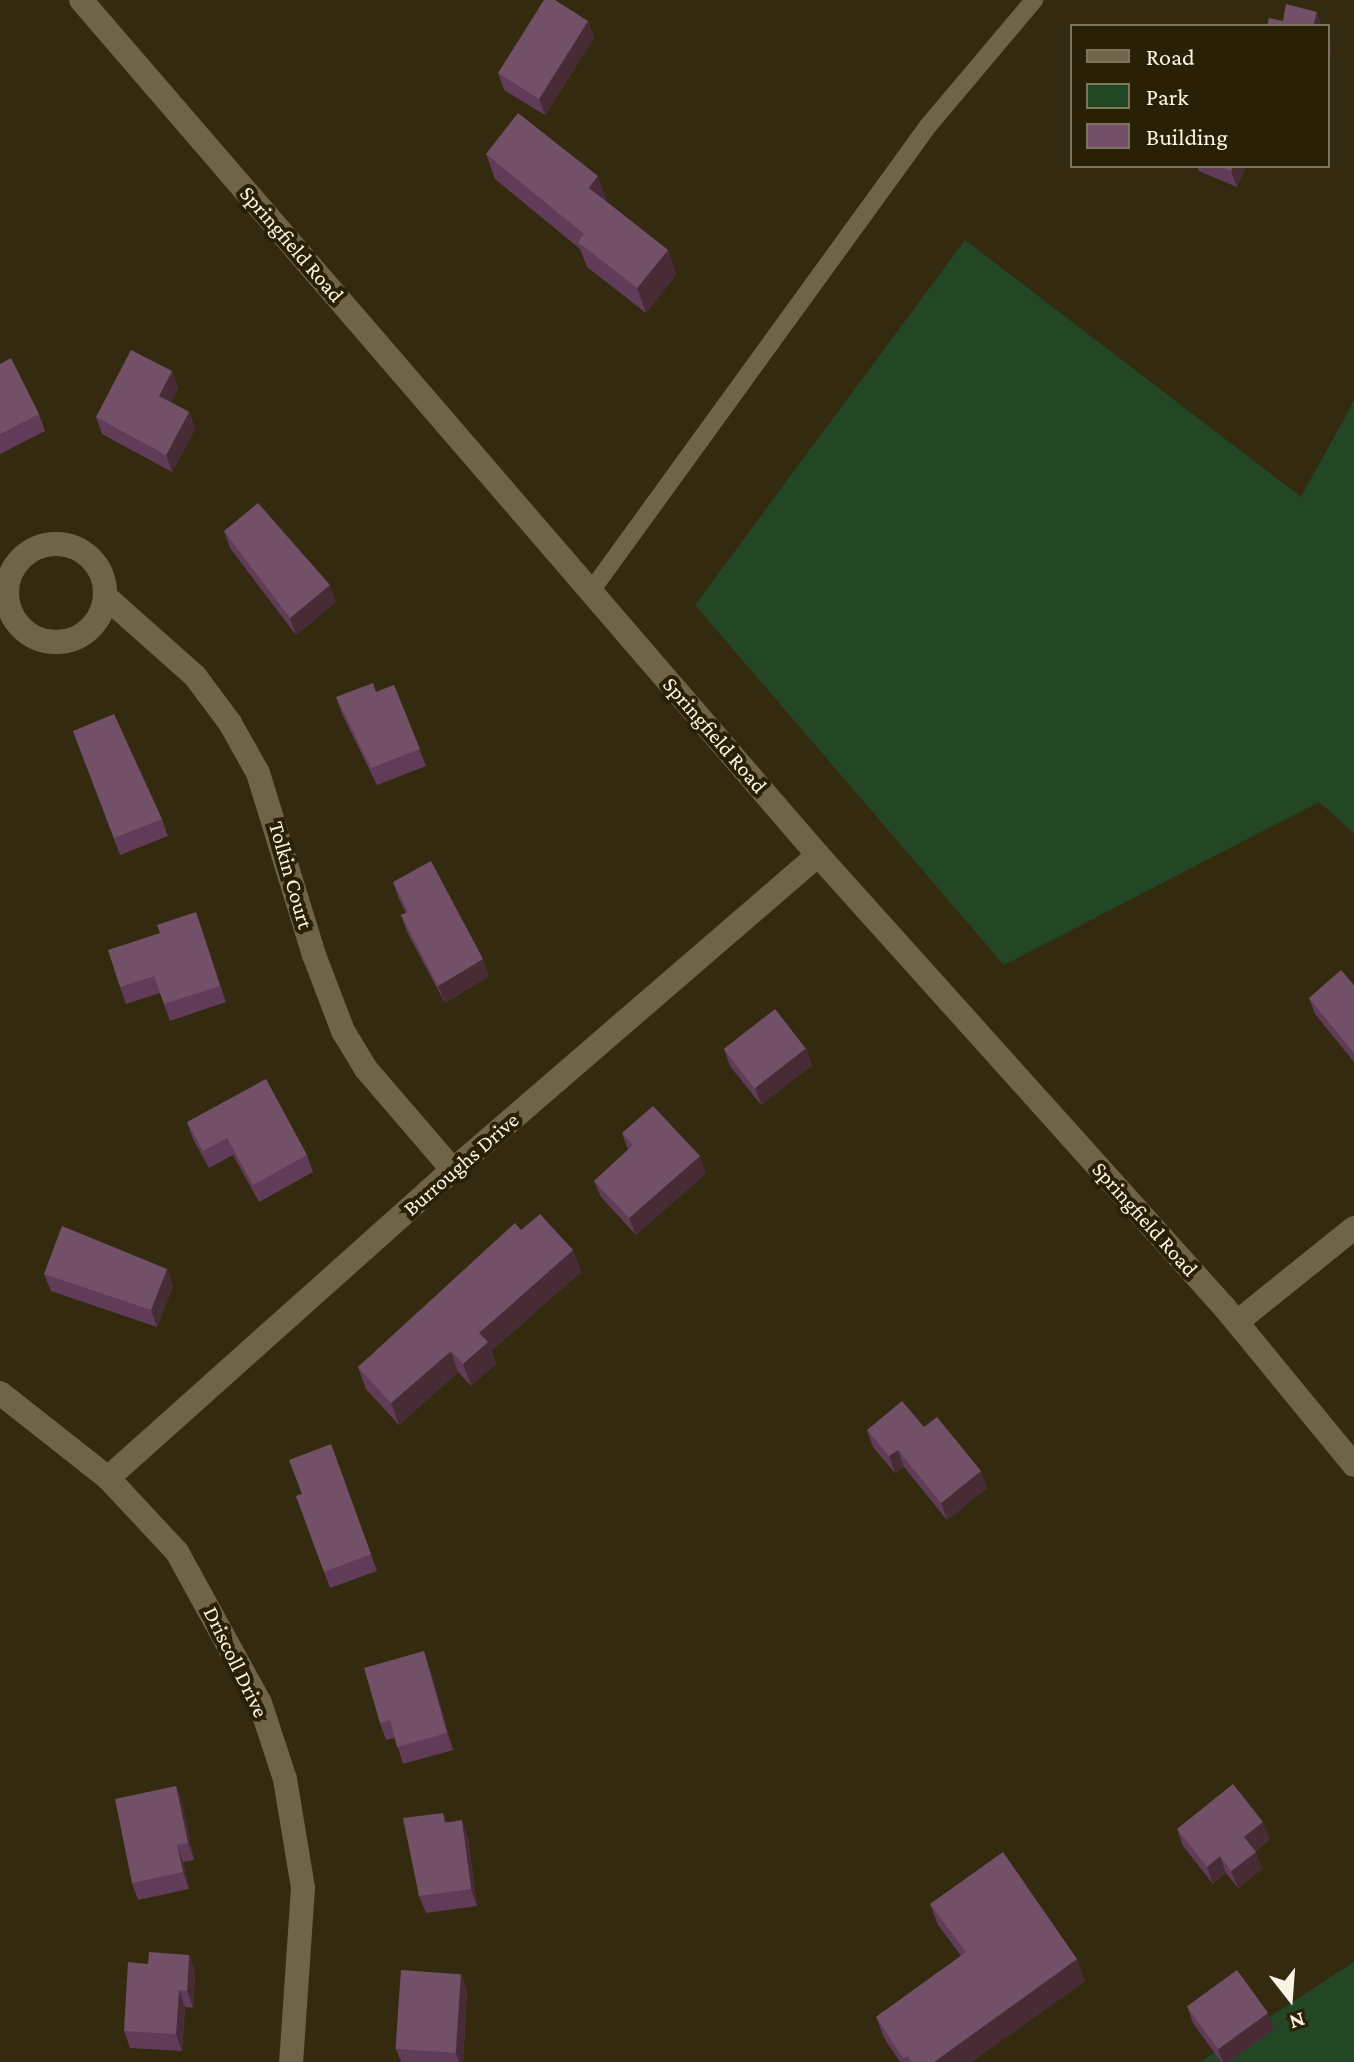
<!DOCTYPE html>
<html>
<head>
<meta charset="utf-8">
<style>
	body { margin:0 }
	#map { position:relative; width:1354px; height:2062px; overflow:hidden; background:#342a0f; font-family:"Crimson Pro",serif }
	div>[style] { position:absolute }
	.green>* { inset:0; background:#234725 }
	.service>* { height:18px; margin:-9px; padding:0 9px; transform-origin:9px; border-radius:9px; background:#6f6448 }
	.minor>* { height:24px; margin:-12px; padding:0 12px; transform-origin:12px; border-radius:12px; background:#6f6448 }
	.minor>.ring { margin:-12px; padding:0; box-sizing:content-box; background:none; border:24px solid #6f6448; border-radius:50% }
	.tertiary>* { height:24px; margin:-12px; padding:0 12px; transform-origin:12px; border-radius:12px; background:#6f6448 }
	.wall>* { inset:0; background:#613c59 }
	.shaded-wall>* { inset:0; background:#482c35 }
	.building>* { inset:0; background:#725068; transform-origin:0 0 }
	span { translate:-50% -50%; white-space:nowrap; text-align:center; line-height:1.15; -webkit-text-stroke:8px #2a2005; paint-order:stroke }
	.street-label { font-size:22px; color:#faf4e4 }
	.legend { position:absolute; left:1070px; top:24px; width:260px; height:144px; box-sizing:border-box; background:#2a2005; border:2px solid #7d755e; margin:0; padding:10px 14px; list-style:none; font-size:24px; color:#faf4e4 }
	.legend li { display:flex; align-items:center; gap:16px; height:40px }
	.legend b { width:40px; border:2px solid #7d755e }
	.north { position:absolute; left:1250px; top:1958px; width:80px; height:80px; -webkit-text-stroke:6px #2a2005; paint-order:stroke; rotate:163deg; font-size:22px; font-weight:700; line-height:32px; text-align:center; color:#faf4e4 }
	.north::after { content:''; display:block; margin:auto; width:28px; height:36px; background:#faf4e4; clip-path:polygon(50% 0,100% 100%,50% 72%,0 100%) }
</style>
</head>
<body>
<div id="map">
	<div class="green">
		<i style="clip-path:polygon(965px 240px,1301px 497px,1354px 401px,1354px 833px,1319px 802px,1004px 965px,695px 605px)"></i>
		<i style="clip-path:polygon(1354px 1962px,1354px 2062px,1200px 2062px)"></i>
	</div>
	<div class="service">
		<i style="left:591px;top:591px;width:574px;rotate:-54.07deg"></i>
		<i style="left:928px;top:126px;width:165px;rotate:-49.9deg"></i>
	</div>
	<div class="minor">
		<i class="ring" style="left:7px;top:544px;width:74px;height:74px"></i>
		<i style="left:106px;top:597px;width:119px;rotate:41.6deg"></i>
		<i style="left:195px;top:676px;width:59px;rotate:53.3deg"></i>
		<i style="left:230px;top:723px;width:57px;rotate:60.8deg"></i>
		<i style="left:258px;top:773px;width:190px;rotate:72.9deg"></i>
		<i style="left:314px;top:955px;width:81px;rotate:69.1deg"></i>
		<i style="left:343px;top:1031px;width:44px;rotate:58.8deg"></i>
		<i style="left:366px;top:1069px;width:133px;rotate:49.3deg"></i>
		<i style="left:1237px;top:1322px;width:150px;rotate:-38.8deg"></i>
		<i style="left:0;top:1393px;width:137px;rotate:38.2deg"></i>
		<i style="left:108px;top:1478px;width:101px;rotate:47deg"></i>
		<i style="left:177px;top:1552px;width:172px;rotate:61.2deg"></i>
		<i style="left:260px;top:1703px;width:80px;rotate:71.8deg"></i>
		<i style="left:285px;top:1779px;width:110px;rotate:80.6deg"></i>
		<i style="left:303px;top:1888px;width:174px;rotate:93.9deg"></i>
		<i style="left:108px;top:1478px;width:462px;rotate:-41.8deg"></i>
		<i style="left:453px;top:1170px;width:482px;rotate:-40.8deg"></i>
	</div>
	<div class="tertiary">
		<i style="left:81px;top:0;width:1129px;rotate:49.24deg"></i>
		<i style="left:818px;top:855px;width:609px;rotate:48.06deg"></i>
		<i style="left:1225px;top:1308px;width:203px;rotate:50.6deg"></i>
	</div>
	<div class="wall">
		<i style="clip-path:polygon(588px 21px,594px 38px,545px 115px,504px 90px,498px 73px)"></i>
		<i style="clip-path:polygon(486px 154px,607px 200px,606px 201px,668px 250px,676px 275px,646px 313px,587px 267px,580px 249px,495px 179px)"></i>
		<i style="clip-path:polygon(1197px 166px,1246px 166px,1237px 187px,1199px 171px)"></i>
		<i style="clip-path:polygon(0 364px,39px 414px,45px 431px,0 454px)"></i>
		<i style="clip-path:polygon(172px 371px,178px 388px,171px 402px,189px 412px,195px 429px,172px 472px,102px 434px,96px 417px)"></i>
		<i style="clip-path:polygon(224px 531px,336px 602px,296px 635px,230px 548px)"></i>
		<i style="clip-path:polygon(394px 685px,426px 766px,377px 785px,342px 714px,336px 697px,376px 692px)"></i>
		<i style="clip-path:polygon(73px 731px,162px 819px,168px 836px,120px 855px)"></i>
		<i style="clip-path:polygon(393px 882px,489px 976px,445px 1003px,407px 932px,401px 915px,406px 913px,399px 899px)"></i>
		<i style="clip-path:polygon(196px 912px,226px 1002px,170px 1021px,160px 993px,126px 1004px,120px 987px,160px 933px)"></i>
		<i style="clip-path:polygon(1354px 985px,1354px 1062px,1315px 1014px,1309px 998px)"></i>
		<i style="clip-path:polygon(806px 1048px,812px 1065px,761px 1105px,730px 1066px,724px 1049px)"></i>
		<i style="clip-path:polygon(187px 1122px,307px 1155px,313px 1172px,259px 1202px,233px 1155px,209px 1168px,193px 1139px)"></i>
		<i style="clip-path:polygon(622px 1133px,706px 1173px,636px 1235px,601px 1197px,594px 1181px,628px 1150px)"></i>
		<i style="clip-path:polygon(521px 1230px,573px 1250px,581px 1272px,491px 1351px,496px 1364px,471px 1386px,458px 1372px,399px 1425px,366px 1389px,358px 1367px)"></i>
		<i style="clip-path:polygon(167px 1269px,173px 1286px,157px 1327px,51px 1291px,44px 1274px)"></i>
		<i style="clip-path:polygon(924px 1427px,987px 1488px,947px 1520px,904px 1467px,895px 1473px,873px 1447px,867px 1430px)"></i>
		<i style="clip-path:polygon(331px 1444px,377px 1571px,330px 1588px,296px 1496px,302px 1494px)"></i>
		<i style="clip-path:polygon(430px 1668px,453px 1750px,403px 1764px,395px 1738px,386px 1740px,380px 1723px)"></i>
		<i style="clip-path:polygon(176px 1786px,182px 1803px,194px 1860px,183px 1862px,189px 1889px,138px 1900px,132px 1883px)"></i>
		<i style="clip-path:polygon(443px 1813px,446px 1822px,468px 1837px,477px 1906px,426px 1913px,419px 1896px)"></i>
		<i style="clip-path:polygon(1177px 1829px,1270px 1839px,1255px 1851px,1262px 1869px,1238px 1888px,1226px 1873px,1213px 1884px,1183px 1846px)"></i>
		<i style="clip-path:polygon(930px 1904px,1085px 1981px,971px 2062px,900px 2062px,884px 2038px,876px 2017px,961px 1956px,938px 1925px)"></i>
		<i style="clip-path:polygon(189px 1955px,195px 1972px,193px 2008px,185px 2007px,182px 2051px,130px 2048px,124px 2031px,148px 1964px)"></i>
		<i style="clip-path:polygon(461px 1974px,467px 1991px,463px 2062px,401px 2062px,396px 2049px)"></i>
		<i style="clip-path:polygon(1187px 2006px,1274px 2029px,1229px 2062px,1221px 2062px,1193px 2023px)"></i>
	</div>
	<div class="shaded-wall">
		<i style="clip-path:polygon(1317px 12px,1322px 26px,1313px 26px)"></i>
		<i style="clip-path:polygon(588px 21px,594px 38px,545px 115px,539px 99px)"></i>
		<i style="clip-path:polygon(1328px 41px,1331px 50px,1328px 64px)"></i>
		<i style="clip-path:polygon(1233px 166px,1246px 166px,1237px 187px,1231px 171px)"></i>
		<i style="clip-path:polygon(598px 176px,607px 200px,598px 212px,589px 188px)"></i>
		<i style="clip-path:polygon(668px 250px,676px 275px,646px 313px,637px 288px)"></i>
		<i style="clip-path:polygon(172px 371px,178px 388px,166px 413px,159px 396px)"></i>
		<i style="clip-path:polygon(189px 412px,195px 429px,172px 472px,166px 455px)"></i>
		<i style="clip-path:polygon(330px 585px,336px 602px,296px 635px,290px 618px)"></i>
		<i style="clip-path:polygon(483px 959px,489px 976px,445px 1003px,438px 986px)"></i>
		<i style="clip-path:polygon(806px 1048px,812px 1065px,761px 1105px,755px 1088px)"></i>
		<i style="clip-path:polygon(700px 1156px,706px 1173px,636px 1235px,629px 1218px)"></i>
		<i style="clip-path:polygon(573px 1250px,581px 1272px,491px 1351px,496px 1364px,471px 1386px,463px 1364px,479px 1333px)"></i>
		<i style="clip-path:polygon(167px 1269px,173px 1286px,157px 1327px,151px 1310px)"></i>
		<i style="clip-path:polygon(451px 1351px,458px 1372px,399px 1425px,391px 1403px)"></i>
		<i style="clip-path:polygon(898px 1450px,904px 1467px,895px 1473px,889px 1456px)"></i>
		<i style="clip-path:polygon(981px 1471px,987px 1488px,947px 1520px,941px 1503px)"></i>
		<i style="clip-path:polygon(424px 1651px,430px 1668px,453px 1750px,447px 1733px)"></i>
		<i style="clip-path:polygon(176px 1786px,182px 1803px,194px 1860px,188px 1843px)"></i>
		<i style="clip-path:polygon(462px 1820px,468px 1837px,477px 1906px,471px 1889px)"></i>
		<i style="clip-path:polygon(1263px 1822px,1270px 1839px,1250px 1854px,1244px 1837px)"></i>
		<i style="clip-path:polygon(177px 1845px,183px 1862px,189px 1889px,183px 1872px)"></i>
		<i style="clip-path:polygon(1256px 1852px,1262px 1869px,1238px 1888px,1231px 1871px)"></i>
		<i style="clip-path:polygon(1220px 1856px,1226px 1873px,1213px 1884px,1207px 1867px)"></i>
		<i style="clip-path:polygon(189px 1955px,195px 1972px,193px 2008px,187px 1991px)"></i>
		<i style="clip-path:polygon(1077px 1959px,1085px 1981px,971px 2062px,934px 2062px)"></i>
		<i style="clip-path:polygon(461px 1974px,467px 1991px,463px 2062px,459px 2062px,456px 2053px)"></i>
		<i style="clip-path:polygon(179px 1990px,185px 2007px,182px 2051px,176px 2034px)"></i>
		<i style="clip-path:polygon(1268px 2013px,1274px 2029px,1229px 2062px,1223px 2062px,1218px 2049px)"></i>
	</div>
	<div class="building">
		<i style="clip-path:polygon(544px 0,555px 0,588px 21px,539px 99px,498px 73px)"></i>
		<i style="clip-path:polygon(1286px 4px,1317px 12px,1313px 26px,1267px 26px,1269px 18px,1283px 21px)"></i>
		<i style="clip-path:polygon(518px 113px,598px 176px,589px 188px,668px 250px,637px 288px,578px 242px,584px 234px,486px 154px)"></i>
		<i style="clip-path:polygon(1220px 166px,1233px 166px,1231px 171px)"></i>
		<i style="clip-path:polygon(131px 350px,172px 371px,159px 396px,189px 412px,166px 455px,96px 417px)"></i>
		<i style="clip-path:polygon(11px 358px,39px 414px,0 434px,0 364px)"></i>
		<i style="clip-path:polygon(258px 503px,330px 585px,290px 618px,224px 531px)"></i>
		<i style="clip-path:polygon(373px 683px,376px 692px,394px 685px,420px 749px,371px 768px,336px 697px)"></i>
		<i style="clip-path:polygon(114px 714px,162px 819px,114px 838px,73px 731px)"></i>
		<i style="clip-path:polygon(431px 861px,483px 959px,438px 986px,401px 915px,408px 912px,393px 882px)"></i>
		<i style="clip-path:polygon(196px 912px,220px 986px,164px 1004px,154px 976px,120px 987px,108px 950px,160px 933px,157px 925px)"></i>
		<i style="clip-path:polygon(1341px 970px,1354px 985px,1354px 1053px,1309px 998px)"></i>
		<i style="left:775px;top:1009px;width:50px;height:65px;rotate:52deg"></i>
		<i style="clip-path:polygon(266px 1079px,307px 1155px,253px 1185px,227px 1138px,203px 1151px,187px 1122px)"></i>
		<i style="clip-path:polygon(653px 1106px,700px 1156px,629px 1218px,594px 1181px,633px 1145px,622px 1133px)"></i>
		<i style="clip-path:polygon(540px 1214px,573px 1250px,479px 1333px,488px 1342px,463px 1364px,451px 1351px,391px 1403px,358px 1367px,515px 1223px,521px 1230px)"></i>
		<i style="clip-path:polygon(62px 1226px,167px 1269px,151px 1310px,44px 1274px)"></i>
		<i style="clip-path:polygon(902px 1401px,924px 1427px,937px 1417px,981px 1471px,941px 1503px,898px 1450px,889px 1456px,867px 1430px)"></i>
		<i style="clip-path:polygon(331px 1444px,371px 1554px,324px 1572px,296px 1496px,302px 1494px,289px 1460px)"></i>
		<i style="clip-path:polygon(424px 1651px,447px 1733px,397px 1747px,390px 1720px,380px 1723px,364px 1668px)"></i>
		<i style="clip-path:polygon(1233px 1784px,1263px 1822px,1244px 1837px,1256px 1852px,1231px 1871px,1220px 1856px,1207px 1867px,1177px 1829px)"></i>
		<i style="clip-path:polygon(176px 1786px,188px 1843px,177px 1845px,183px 1872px,132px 1883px,115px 1799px)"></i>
		<i style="clip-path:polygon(443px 1813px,444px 1823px,462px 1820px,471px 1889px,419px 1896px,403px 1818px)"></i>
		<i style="clip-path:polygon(1003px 1852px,1077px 1959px,934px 2062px,912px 2062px,908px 2056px,903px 2058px,876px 2017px,966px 1952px,930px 1904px)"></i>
		<i style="clip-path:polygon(149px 1952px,189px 1955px,187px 1991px,179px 1990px,176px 2034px,124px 2031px,128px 1962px,148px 1964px)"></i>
		<i style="left:401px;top:1970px;width:60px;height:79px;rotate:4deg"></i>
		<i style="left:1237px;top:1970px;width:53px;height:62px;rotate:54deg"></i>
	</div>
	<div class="street-label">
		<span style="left:292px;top:244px;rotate:49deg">Springfield Road</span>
		<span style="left:715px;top:735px;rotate:49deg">Springfield Road</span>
		<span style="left:291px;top:875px;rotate:74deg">Tolkin Court</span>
		<span style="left:461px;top:1164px;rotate:-41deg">Burroughs Drive</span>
		<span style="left:1145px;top:1219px;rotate:48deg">Springfield Road</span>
		<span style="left:236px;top:1662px;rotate:64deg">Driscoll Drive</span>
	</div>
	<ul class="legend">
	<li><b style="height:10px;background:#6f6448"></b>Road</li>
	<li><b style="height:22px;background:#234725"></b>Park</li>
	<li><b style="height:22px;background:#725068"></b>Building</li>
	</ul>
	<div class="north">N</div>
</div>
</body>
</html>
